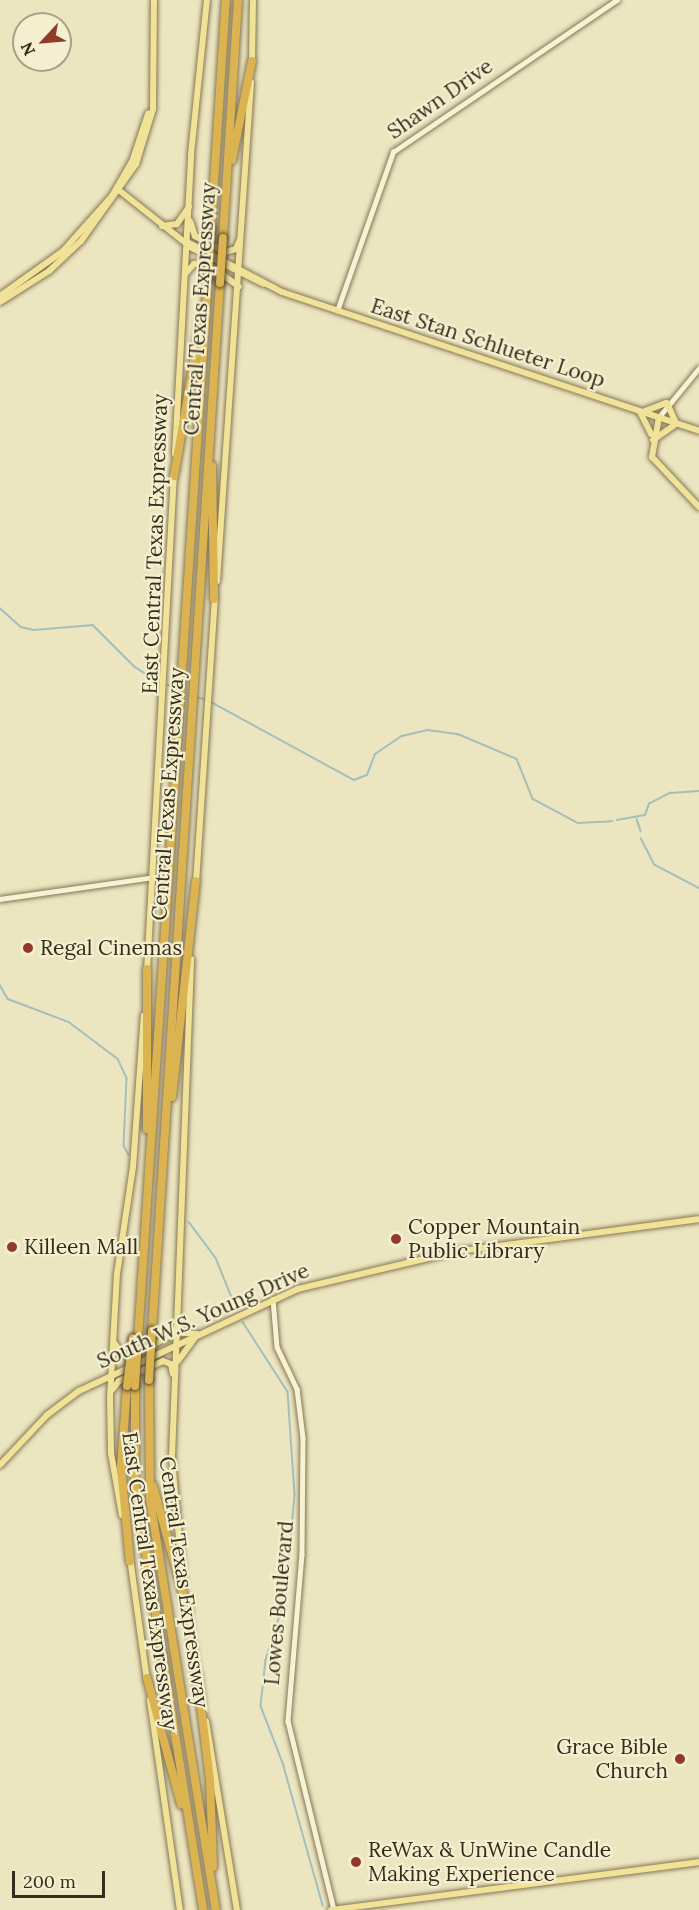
<!DOCTYPE html>
<html>
<head>
<meta charset="utf-8">
<style>
	body { margin:0 }
	#map { position:relative; width:699px; height:1910px; overflow:hidden; background:#ece6c0; font-family:Lora,serif }
	div>[style] { position:absolute }
	.stream>* { height:1.5px; margin:-0.75px; padding:0 0.75px; transform-origin:0.75px; border-radius:0.75px; background:#a3bfbb }
	.roads { filter:drop-shadow(0 0 2px #857758) drop-shadow(0 0 2px #857758) }
	.minor>* { height:4.5px; margin:-2.25px; padding:0 2.25px; transform-origin:2.25px; border-radius:2.25px; background:#f8f2d2 }
	.major>* { height:6px; margin:-3px; padding:0 3px; transform-origin:3px; border-radius:3px; background:#f0e297 }
	.highway>* { height:8px; margin:-4px; padding:0 4px; transform-origin:4px; border-radius:4px; background:#dbb451 }
	.bridges { filter:drop-shadow(0 0 2px #52442d) drop-shadow(0 0 2px #52442d) }
	.highway-bridge>* { height:8px; margin:-4px; padding:0 4px; transform-origin:4px; border-radius:4px; background:#dbb451 }
	.dots>* { width:16px; height:16px; translate:-50% -50%; box-sizing:border-box; border:3px solid #f4efcf; border-radius:50% }
	span { translate:-50% -50%; white-space:nowrap; text-align:center; line-height:1.15; -webkit-text-stroke:4.5px #f4efcf; paint-order:stroke }
	.street-label { font-size:21px; color:#352c1c }
	.poi-label { font-size:21px; color:#352c1c }
	.left { translate:0 -50%; text-align:left }
	.right { translate:-100% -50%; text-align:right }
	.north { position:absolute; left:12px; top:12px; width:60px; height:60px; box-sizing:border-box; background:#f4efcf; border:2px solid #a8a187; border-radius:50%; rotate:244deg; font-size:16px; font-weight:700; line-height:24px; text-align:center; color:#352c1c }
	.north::after { content:''; display:block; margin:auto; width:21px; height:27px; background:#923a2a; clip-path:polygon(50% 0,100% 100%,50% 72%,0 100%) }
	.scale { position:absolute; left:12px; top:1871px; width:93px; height:27px; box-sizing:border-box; border:3px solid #352c1c; border-top:0; padding-left:8px; font-size:18px; line-height:21px; white-space:nowrap; color:#352c1c; -webkit-text-stroke:4px #f4efcf; paint-order:stroke }
</style>
</head>
<body>
<div id="map">
	<div class="stream">
		<i style="left:0;top:608px;width:28px;rotate:42deg"></i>
		<i style="left:21px;top:627px;width:13px;rotate:13deg"></i>
		<i style="left:34px;top:630px;width:59px;rotate:-4.8deg"></i>
		<i style="left:93px;top:625px;width:59px;rotate:45deg"></i>
		<i style="left:135px;top:667px;width:28px;rotate:32deg"></i>
		<i style="left:166px;top:684px;width:13px;rotate:23deg"></i>
		<i style="left:197px;top:697px;width:9px;rotate:18deg"></i>
		<i style="left:211px;top:702px;width:163px;rotate:28.6deg"></i>
		<i style="left:354px;top:780px;width:14px;rotate:-21deg"></i>
		<i style="left:367px;top:775px;width:22px;rotate:-69deg"></i>
		<i style="left:375px;top:754px;width:32px;rotate:-34deg"></i>
		<i style="left:402px;top:736px;width:27px;rotate:-13deg"></i>
		<i style="left:428px;top:730px;width:30px;rotate:8deg"></i>
		<i style="left:458px;top:734px;width:64px;rotate:23deg"></i>
		<i style="left:517px;top:759px;width:43px;rotate:68.2deg"></i>
		<i style="left:533px;top:799px;width:51px;rotate:28.1deg"></i>
		<i style="left:578px;top:823px;width:34px;rotate:-3deg"></i>
		<i style="left:637px;top:819px;width:13px;rotate:72deg"></i>
		<i style="left:617px;top:820px;width:28px;rotate:-10deg"></i>
		<i style="left:645px;top:815px;width:12px;rotate:-70deg"></i>
		<i style="left:649px;top:804px;width:24px;rotate:-28deg"></i>
		<i style="left:670px;top:793px;width:29px;rotate:-4deg"></i>
		<i style="left:641px;top:838px;width:30px;rotate:63deg"></i>
		<i style="left:655px;top:865px;width:50px;rotate:27.6deg"></i>
		<i style="left:0;top:985px;width:16px;rotate:60deg"></i>
		<i style="left:8px;top:999px;width:65px;rotate:20.7deg"></i>
		<i style="left:69px;top:1022px;width:61px;rotate:37.1deg"></i>
		<i style="left:118px;top:1059px;width:21px;rotate:65deg"></i>
		<i style="left:127px;top:1078px;width:68px;rotate:92.5deg"></i>
		<i style="left:124px;top:1146px;width:10px;rotate:61deg"></i>
		<i style="left:189px;top:1222px;width:45px;rotate:53.1deg"></i>
		<i style="left:216px;top:1258px;width:56px;rotate:68deg"></i>
		<i style="left:243px;top:1322px;width:83px;rotate:57.3deg"></i>
		<i style="left:288px;top:1392px;width:103px;rotate:86.1deg"></i>
		<i style="left:295px;top:1495px;width:105px;rotate:95.4deg"></i>
		<i style="left:285px;top:1600px;width:63px;rotate:107.6deg"></i>
		<i style="left:266px;top:1660px;width:46px;rotate:96.2deg"></i>
		<i style="left:261px;top:1706px;width:61px;rotate:68.9deg"></i>
		<i style="left:283px;top:1763px;width:148px;rotate:74.3deg"></i>
	</div>
	<div class="roads">
		<div class="minor">
			<i style="left:337px;top:311px;width:169px;rotate:-70.6deg"></i>
			<i style="left:393px;top:152px;width:271px;rotate:-34.2deg"></i>
			<i style="left:659px;top:417px;width:63px;rotate:-50.8deg"></i>
			<i style="left:0;top:899px;width:156px;rotate:-8.1deg"></i>
			<i style="left:273px;top:1299px;width:48px;rotate:85.2deg"></i>
			<i style="left:277px;top:1347px;width:47px;rotate:64.5deg"></i>
			<i style="left:297px;top:1389px;width:49px;rotate:83deg"></i>
			<i style="left:303px;top:1438px;width:116px;rotate:90.5deg"></i>
			<i style="left:302px;top:1554px;width:168px;rotate:94.8deg"></i>
			<i style="left:288px;top:1721px;width:195px;rotate:76.3deg"></i>
		</div>
		<div class="major">
			<i style="left:252px;top:63px;width:63px;rotate:-89.1deg"></i>
			<i style="left:120px;top:191px;width:92px;rotate:38.4deg"></i>
			<i style="left:192px;top:248px;width:80px;rotate:26.6deg"></i>
			<i style="left:190px;top:221px;width:16px;rotate:72deg"></i>
			<i style="left:195px;top:236px;width:34px;rotate:28deg"></i>
			<i style="left:225px;top:252px;width:11px;rotate:-15deg"></i>
			<i style="left:236px;top:249px;width:11px;rotate:-68deg"></i>
			<i style="left:162px;top:226px;width:15px;rotate:-8deg"></i>
			<i style="left:177px;top:224px;width:21px;rotate:-55deg"></i>
			<i style="left:187px;top:242px;width:107px;rotate:27.8deg"></i>
			<i style="left:282px;top:292px;width:440px;rotate:18.4deg"></i>
			<i style="left:186px;top:273px;width:12px;rotate:-48deg"></i>
			<i style="left:194px;top:264px;width:12px;rotate:-9deg"></i>
			<i style="left:206px;top:262px;width:41px;rotate:37.1deg"></i>
			<i style="left:0;top:296px;width:77px;rotate:-35.5deg"></i>
			<i style="left:63px;top:251px;width:74px;rotate:-48.3deg"></i>
			<i style="left:112px;top:196px;width:39px;rotate:-60deg"></i>
			<i style="left:132px;top:162px;width:51px;rotate:-71.6deg"></i>
			<i style="left:0;top:302px;width:58px;rotate:-32.3deg"></i>
			<i style="left:49px;top:271px;width:44px;rotate:-43.2deg"></i>
			<i style="left:81px;top:241px;width:95px;rotate:-54.5deg"></i>
			<i style="left:136px;top:164px;width:58px;rotate:-72.8deg"></i>
			<i style="left:153px;top:109px;width:109px;rotate:-89.5deg"></i>
			<i style="left:667px;top:403px;width:20px;rotate:66deg"></i>
			<i style="left:645px;top:411px;width:22px;rotate:-21deg"></i>
			<i style="left:640px;top:412px;width:25px;rotate:63deg"></i>
			<i style="left:659px;top:417px;width:41px;rotate:99.9deg"></i>
			<i style="left:652px;top:457px;width:69px;rotate:46.8deg"></i>
			<i style="left:653px;top:440px;width:28px;rotate:-35deg"></i>
			<i style="left:175px;top:454px;width:300px;rotate:-86.9deg"></i>
			<i style="left:191px;top:154px;width:155px;rotate:-84.1deg"></i>
			<i style="left:217px;top:581px;width:500px;rotate:-86.1deg"></i>
			<i style="left:196px;top:883px;width:287px;rotate:-86.2deg"></i>
			<i style="left:147px;top:972px;width:500px;rotate:-86.9deg"></i>
			<i style="left:178px;top:1326px;width:9px;rotate:49deg"></i>
			<i style="left:184px;top:1333px;width:13px;rotate:4deg"></i>
			<i style="left:115px;top:1344px;width:12px;rotate:55deg"></i>
			<i style="left:122px;top:1354px;width:10px;rotate:6deg"></i>
			<i style="left:132px;top:1355px;width:45px;rotate:-26.6deg"></i>
			<i style="left:172px;top:1335px;width:9px;rotate:-58deg"></i>
			<i style="left:178px;top:1361px;width:29px;rotate:-54deg"></i>
			<i style="left:112px;top:1390px;width:11px;rotate:-52deg"></i>
			<i style="left:119px;top:1381px;width:48px;rotate:-24.4deg"></i>
			<i style="left:163px;top:1361px;width:9px;rotate:21deg"></i>
			<i style="left:171px;top:1364px;width:10px;rotate:79deg"></i>
			<i style="left:0;top:1465px;width:69px;rotate:-46.8deg"></i>
			<i style="left:47px;top:1415px;width:40px;rotate:-37deg"></i>
			<i style="left:79px;top:1391px;width:242px;rotate:-25deg"></i>
			<i style="left:298px;top:1289px;width:159px;rotate:-13.4deg"></i>
			<i style="left:453px;top:1252px;width:248px;rotate:-7.6deg"></i>
			<i style="left:122px;top:1515px;width:63px;rotate:-100.1deg"></i>
			<i style="left:111px;top:1453px;width:55px;rotate:-91deg"></i>
			<i style="left:110px;top:1398px;width:124px;rotate:-86.8deg"></i>
			<i style="left:117px;top:1274px;width:108px;rotate:-81.5deg"></i>
			<i style="left:133px;top:1167px;width:152px;rotate:-85.9deg"></i>
			<i style="left:130px;top:1558px;width:124px;rotate:82.1deg"></i>
			<i style="left:183px;top:1584px;width:127px;rotate:-95deg"></i>
			<i style="left:172px;top:1457px;width:498px;rotate:-87.8deg"></i>
			<i style="left:187px;top:1609px;width:68px;rotate:81.5deg"></i>
			<i style="left:150px;top:1700px;width:212px;rotate:81.9deg"></i>
			<i style="left:206px;top:1721px;width:192px;rotate:80.7deg"></i>
			<i style="left:331px;top:1910px;width:371px;rotate:-7.4deg"></i>
		</div>
		<div class="highway">
			<i style="left:232px;top:160px;width:101px;rotate:-78.6deg"></i>
			<i style="left:211px;top:229px;width:229px;rotate:-86.3deg"></i>
			<i style="left:223px;top:238px;width:238px;rotate:-86.4deg"></i>
			<i style="left:212px;top:466px;width:133px;rotate:89.1deg"></i>
			<i style="left:174px;top:476px;width:156px;rotate:-80.1deg"></i>
			<i style="left:172px;top:1097px;width:217px;rotate:-83.7deg"></i>
			<i style="left:147px;top:1129px;width:160px;rotate:-90deg"></i>
			<i style="left:152px;top:1331px;width:1050px;rotate:-86.29deg"></i>
			<i style="left:138px;top:1339px;width:1063px;rotate:-86.23deg"></i>
			<i style="left:149px;top:1380px;width:119px;rotate:89.5deg"></i>
			<i style="left:150px;top:1499px;width:416px;rotate:80.9deg"></i>
			<i style="left:127px;top:1386px;width:81px;rotate:94.2deg"></i>
			<i style="left:121px;top:1467px;width:95px;rotate:84.6deg"></i>
			<i style="left:135px;top:1386px;width:98px;rotate:90deg"></i>
			<i style="left:135px;top:1484px;width:431px;rotate:80.9deg"></i>
			<i style="left:153px;top:1486px;width:130px;rotate:74.4deg"></i>
			<i style="left:197px;top:1673px;width:108px;rotate:83.1deg"></i>
			<i style="left:210px;top:1780px;width:87px;rotate:88deg"></i>
			<i style="left:147px;top:1678px;width:131px;rotate:74.9deg"></i>
		</div>
	</div>
	<div class="bridges">
		<div class="highway-bridge">
			<i style="left:208px;top:278px;width:49px;rotate:-86.5deg"></i>
			<i style="left:220px;top:283px;width:45px;rotate:-86.2deg"></i>
			<i style="left:149px;top:1380px;width:49px;rotate:-86.5deg"></i>
			<i style="left:127px;top:1386px;width:48px;rotate:-82.9deg"></i>
			<i style="left:135px;top:1386px;width:46px;rotate:-86.3deg"></i>
		</div>
	</div>
	<div class="dots">
		<i style="left:28px;top:948px;background:#923a2a"></i>
		<i style="left:396px;top:1239px;background:#923a2a"></i>
		<i style="left:12px;top:1247px;background:#923a2a"></i>
		<i style="left:680px;top:1759px;background:#923a2a"></i>
		<i style="left:356px;top:1862px;background:#923a2a"></i>
	</div>
	<div class="street-label">
		<span style="left:440px;top:99px;rotate:-35deg">Shawn Drive</span>
		<span style="left:200px;top:309px;rotate:-86deg">Central Texas Expressway</span>
		<span style="left:488px;top:343px;rotate:18deg">East Stan Schlueter Loop</span>
		<span style="left:155px;top:544px;rotate:-88deg">East Central Texas Expressway</span>
		<span style="left:168px;top:794px;rotate:-86deg">Central Texas Expressway</span>
		<span style="left:203px;top:1316px;rotate:-24deg">South W.S. Young Drive</span>
		<span style="left:150px;top:1581px;rotate:82deg">East Central Texas Expressway</span>
		<span style="left:184px;top:1582px;rotate:82deg">Central Texas Expressway</span>
		<span style="left:279px;top:1603px;rotate:-85deg">Lowes Boulevard</span>
	</div>
	<div class="poi-label">
		<span class="left" style="left:40px;top:948px">Regal Cinemas</span>
		<span class="left" style="left:408px;top:1239px">Copper Mountain<br>Public Library</span>
		<span class="left" style="left:24px;top:1247px">Killeen Mall</span>
		<span class="right" style="left:668px;top:1759px">Grace Bible<br>Church</span>
		<span class="left" style="left:368px;top:1862px">ReWax &amp; UnWine Candle<br>Making Experience</span>
	</div>
	<div class="north">N</div>
	<div class="scale">200 m</div>
</div>
</body>
</html>
